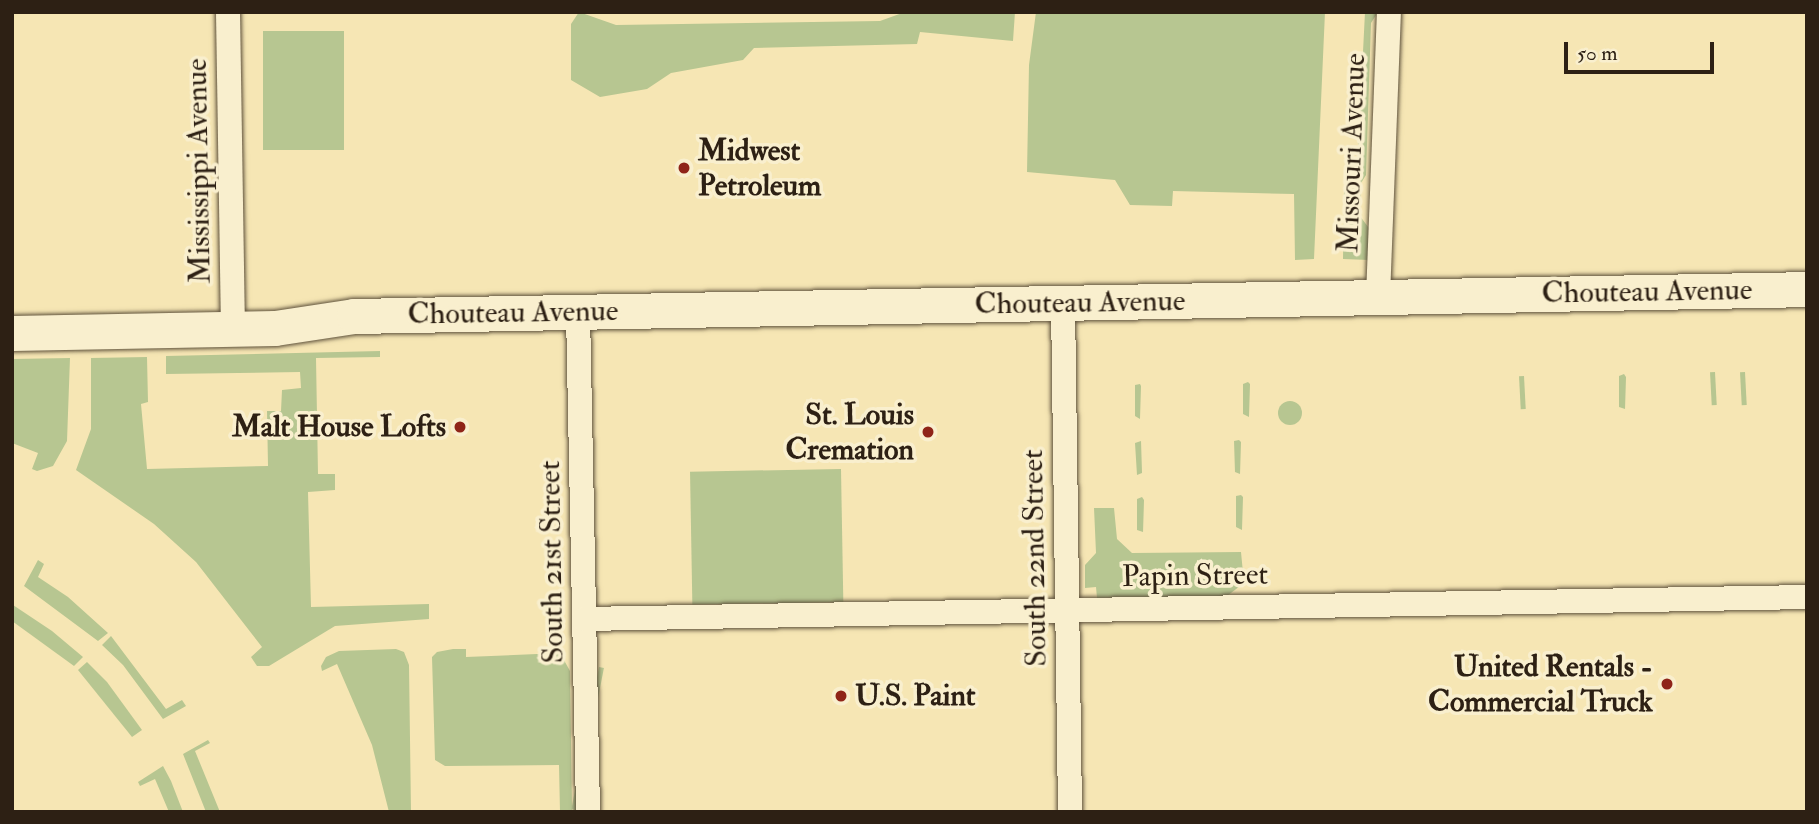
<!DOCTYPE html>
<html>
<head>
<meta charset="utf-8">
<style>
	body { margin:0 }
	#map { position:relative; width:1819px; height:824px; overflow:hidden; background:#f6e6b4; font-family:"IM FELL Double Pica",serif }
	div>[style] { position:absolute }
	.green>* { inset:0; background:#b7c691; transform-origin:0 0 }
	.round { border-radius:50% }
	.roads { filter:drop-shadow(0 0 2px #5f523c) drop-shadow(0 0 2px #5f523c) }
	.minor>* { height:24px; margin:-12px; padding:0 12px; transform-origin:12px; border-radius:12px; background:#f9efce }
	.secondary>* { height:35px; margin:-17.5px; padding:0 17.5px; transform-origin:17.5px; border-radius:17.5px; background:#f9efce }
	.dots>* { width:19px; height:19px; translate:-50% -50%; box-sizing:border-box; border:4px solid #f9efce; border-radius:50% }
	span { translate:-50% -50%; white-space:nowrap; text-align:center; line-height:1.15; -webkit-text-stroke:7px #f9efce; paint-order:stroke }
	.poi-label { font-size:30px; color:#2d2014; font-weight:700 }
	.left { translate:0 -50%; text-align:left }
	.right { translate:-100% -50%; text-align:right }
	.street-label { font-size:30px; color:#2d2014 }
	.frame { position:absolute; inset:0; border:14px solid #2d2014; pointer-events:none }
	.scale { position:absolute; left:1564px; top:42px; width:150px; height:32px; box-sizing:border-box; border:4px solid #2d2014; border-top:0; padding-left:9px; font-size:21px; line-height:24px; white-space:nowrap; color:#2d2014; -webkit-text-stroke:5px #f9efce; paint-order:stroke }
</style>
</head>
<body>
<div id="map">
	<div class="green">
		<i style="clip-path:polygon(579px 12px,616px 25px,880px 21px,905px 12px,1015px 12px,1013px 41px,920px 32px,917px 44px,754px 48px,743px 60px,671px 73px,647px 89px,600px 97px,571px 80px,571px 24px)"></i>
		<i style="clip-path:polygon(1036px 12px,1325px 12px,1314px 259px,1295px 260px,1294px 194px,1173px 191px,1172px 206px,1130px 205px,1115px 180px,1027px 172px,1029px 65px)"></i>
		<i style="clip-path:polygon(1365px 12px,1378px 12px,1371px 23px,1366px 175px,1361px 183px,1360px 216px,1371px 231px,1369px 260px,1343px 259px,1344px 191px,1357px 171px)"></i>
		<i style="left:263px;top:31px;width:81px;height:119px"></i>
		<i style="clip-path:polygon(380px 351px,380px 357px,316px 358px,318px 474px,335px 474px,335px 490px,308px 492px,311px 607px,429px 604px,429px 619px,335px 626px,269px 666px,257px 666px,251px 657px,262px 647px,196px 562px,154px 524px,76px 470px,91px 429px,91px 358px,147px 357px,148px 402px,141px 404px,147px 469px,268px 466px,267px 411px,281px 411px,282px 390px,301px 388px,300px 372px,166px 374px,166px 356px)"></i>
		<i style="clip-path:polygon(70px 358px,67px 441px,53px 466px,37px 471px,32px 469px,38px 453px,12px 443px,12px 359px)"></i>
		<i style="left:1715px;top:372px;width:33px;height:5px;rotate:87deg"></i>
		<i style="left:1745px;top:372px;width:33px;height:5px;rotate:87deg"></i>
		<i style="clip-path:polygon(1624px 374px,1626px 377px,1625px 409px,1619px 407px,1619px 376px)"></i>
		<i style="left:1524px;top:376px;width:33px;height:5px;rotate:87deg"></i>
		<i style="clip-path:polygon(1248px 382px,1250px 384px,1249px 417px,1243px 414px,1243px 384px)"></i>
		<i style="clip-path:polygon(1140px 384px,1141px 386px,1140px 419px,1135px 416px,1135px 385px)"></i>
		<i class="round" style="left:1278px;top:401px;width:24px;height:24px"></i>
		<i style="clip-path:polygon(1239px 440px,1241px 442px,1240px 474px,1235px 472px,1234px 441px)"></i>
		<i style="clip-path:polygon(1141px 441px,1142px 473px,1137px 475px,1135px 443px)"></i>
		<i style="left:841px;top:469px;width:133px;height:151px;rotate:89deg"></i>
		<i style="clip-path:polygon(1241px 495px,1243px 497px,1242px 530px,1236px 527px,1236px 496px)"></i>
		<i style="clip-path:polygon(1142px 497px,1144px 500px,1143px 532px,1137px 530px,1137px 499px)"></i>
		<i style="clip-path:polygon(1094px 508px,1114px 508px,1117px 539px,1132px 553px,1241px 552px,1244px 583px,1227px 596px,1097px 598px,1096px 587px,1085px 588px,1085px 565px,1096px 553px)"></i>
		<i style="clip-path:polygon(38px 560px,44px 564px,38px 577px,68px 597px,108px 633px,98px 641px,24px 586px)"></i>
		<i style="clip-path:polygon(13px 605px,52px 631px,83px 657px,74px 666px,12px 621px)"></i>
		<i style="clip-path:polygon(111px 636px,166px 709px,182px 700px,186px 706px,163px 719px,123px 665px,102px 645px)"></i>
		<i style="clip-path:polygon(396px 649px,404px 652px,409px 665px,411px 812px,389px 812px,372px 745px,337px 664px,322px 671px,321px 666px,326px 657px,339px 651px)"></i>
		<i style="clip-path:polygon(453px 649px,466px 649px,466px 657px,560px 653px,570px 671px,572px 812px,560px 812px,559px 765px,445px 766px,435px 760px,432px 657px,437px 652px)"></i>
		<i style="clip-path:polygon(87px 662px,107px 682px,142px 730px,132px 737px,78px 670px)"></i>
		<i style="left:599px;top:667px;width:5px;height:145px;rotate:11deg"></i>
		<i style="clip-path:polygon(208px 740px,210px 743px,195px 751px,220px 812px,206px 812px,183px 754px)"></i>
		<i style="clip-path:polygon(163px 766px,171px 781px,183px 812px,169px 812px,155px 779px,140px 786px,138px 782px)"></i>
	</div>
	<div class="roads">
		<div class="minor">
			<i style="left:228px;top:12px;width:317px;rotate:89.1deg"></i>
			<i style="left:1378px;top:297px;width:285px;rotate:-87.8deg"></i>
			<i style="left:1063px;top:303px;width:509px;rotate:89.21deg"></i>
			<i style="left:578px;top:312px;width:500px;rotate:88.85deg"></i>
			<i style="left:584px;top:619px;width:1223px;rotate:-1.03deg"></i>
		</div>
		<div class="secondary">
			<i style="left:12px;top:333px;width:263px;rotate:-1.1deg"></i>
			<i style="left:275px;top:328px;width:80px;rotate:-8.6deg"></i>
			<i style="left:354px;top:316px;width:1453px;rotate:-1.06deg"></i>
		</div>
	</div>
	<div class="dots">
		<i style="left:684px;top:168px;background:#8f2418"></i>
		<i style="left:460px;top:427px;background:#8f2418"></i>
		<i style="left:928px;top:432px;background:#8f2418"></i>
		<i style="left:1667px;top:684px;background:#8f2418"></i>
		<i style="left:841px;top:696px;background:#8f2418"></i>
	</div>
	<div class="poi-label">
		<span class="left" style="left:698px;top:168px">Midwest<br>Petroleum</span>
		<span class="right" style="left:914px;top:432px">St. Louis<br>Cremation</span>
		<span class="right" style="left:446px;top:427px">Malt House Lofts</span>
		<span class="right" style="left:1653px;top:684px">United Rentals -<br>Commercial Truck</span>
		<span class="left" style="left:855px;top:696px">U.S. Paint</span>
	</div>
	<div class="street-label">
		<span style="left:1352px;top:153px;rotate:-88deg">Missouri Avenue</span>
		<span style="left:199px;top:171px;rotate:-91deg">Mississippi Avenue</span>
		<span style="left:1647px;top:292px;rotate:-1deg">Chouteau Avenue</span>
		<span style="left:1080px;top:303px;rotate:-1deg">Chouteau Avenue</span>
		<span style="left:513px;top:313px;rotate:-1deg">Chouteau Avenue</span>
		<span style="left:1035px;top:558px;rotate:-91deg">South 22nd Street</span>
		<span style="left:552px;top:562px;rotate:-91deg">South 21st Street</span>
		<span style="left:1195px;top:576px;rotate:-1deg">Papin Street</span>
	</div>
	<div class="frame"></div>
	<div class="scale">50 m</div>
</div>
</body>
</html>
